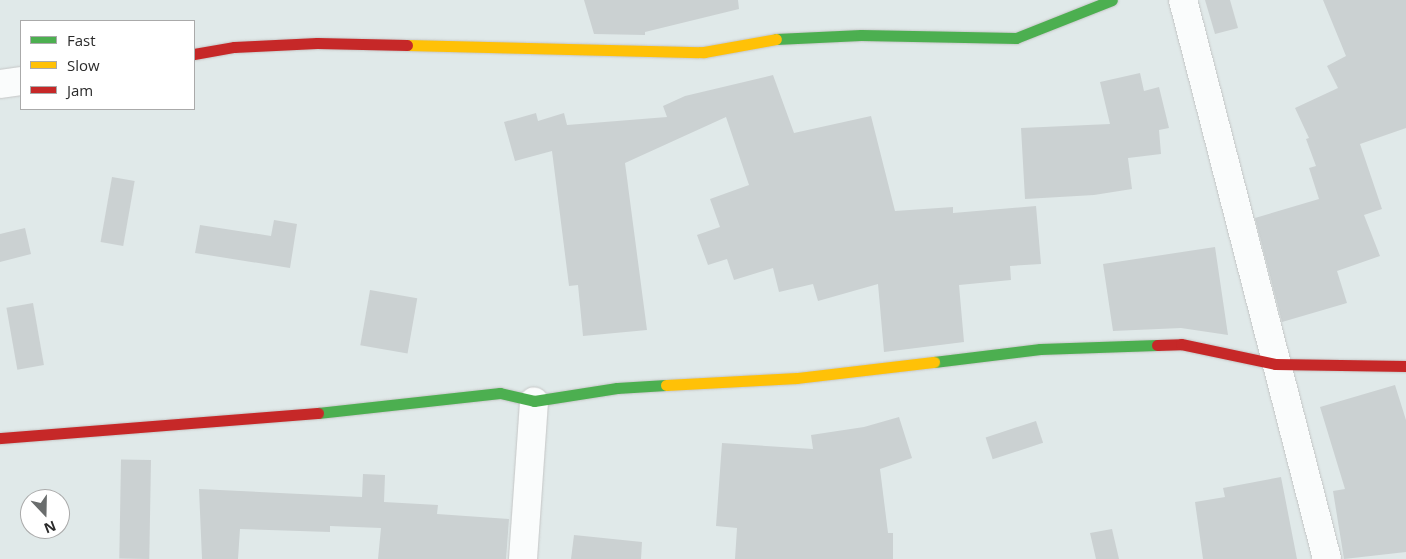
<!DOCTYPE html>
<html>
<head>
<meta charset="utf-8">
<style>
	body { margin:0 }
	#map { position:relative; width:1406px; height:559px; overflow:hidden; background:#e0e9e9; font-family:"Open Sans",sans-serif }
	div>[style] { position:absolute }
	.building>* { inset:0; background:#cbd1d2; transform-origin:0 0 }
	.roads { filter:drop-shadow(0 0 1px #c5c6c6) drop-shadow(0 0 1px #c5c6c6) }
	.street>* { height:28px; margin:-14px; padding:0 14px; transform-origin:14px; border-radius:14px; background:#fafcfc }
	.fast>* { height:11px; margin:-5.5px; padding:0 5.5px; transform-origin:5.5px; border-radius:5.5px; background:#4caf50 }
	.slow>* { height:11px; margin:-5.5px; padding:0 5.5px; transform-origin:5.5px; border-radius:5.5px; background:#ffc107 }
	.jam>* { height:11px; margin:-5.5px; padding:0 5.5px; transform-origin:5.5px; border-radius:5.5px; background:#c62828 }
	span { translate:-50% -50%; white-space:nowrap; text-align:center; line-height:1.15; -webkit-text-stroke:4px #fff; paint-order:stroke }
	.legend { position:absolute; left:20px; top:20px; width:175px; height:90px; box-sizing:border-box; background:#fff; border:1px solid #aaa; margin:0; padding:6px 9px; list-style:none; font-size:15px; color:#2a2a2a }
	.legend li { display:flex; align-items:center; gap:10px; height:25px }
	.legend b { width:25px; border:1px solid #aaa }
	.north { position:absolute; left:20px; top:489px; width:50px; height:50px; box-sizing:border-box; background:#fff; border:1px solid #aaa; border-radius:50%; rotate:159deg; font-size:14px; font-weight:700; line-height:20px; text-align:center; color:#2a2a2a }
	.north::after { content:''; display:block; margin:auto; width:18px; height:22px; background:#6a6d6d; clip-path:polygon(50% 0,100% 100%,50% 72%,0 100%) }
</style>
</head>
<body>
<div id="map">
	<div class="building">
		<i style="clip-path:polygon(584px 0,738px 0,739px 9px,645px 32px,645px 35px,594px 34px)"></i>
		<i style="clip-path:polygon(1205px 0,1230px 0,1238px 28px,1215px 34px)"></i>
		<i style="clip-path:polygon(1323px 0,1406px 0,1406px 128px,1360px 144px,1382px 209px,1364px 215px,1380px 256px,1337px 271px,1347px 303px,1282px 322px,1255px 218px,1319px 199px,1309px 168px,1316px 166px,1306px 139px,1309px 138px,1295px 108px,1338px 88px,1327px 66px,1346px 56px)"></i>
		<i style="clip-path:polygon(1140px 73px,1144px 91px,1159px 87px,1169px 128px,1159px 130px,1161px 154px,1128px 158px,1132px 189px,1094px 195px,1025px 199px,1021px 128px,1110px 124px,1100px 82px)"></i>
		<i style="clip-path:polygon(773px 75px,794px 133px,871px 116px,895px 211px,953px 207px,953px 213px,1036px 206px,1041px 264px,1010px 266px,1011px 280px,959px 285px,964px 342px,884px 352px,878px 284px,818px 301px,813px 284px,779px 292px,773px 268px,734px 280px,727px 259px,708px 265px,697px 235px,720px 227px,710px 199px,749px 185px,726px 117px,625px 163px,647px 330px,583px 336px,578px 285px,569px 286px,552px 151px,515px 161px,504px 122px,536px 113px,538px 121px,564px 113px,567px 125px,667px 117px,663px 106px,685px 96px)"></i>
		<i style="left:112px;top:177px;width:23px;height:66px;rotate:10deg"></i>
		<i style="clip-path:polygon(274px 220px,297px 224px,290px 268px,195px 253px,200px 225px,271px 236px)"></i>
		<i style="clip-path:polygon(25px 228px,31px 254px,0 262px,0 234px)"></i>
		<i style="clip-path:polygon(1215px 247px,1228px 335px,1181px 328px,1113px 331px,1103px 264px)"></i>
		<i style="left:370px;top:290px;width:48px;height:56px;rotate:10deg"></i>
		<i style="left:33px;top:303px;width:63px;height:27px;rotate:80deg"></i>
		<i style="clip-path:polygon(1395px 385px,1406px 420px,1406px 552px,1344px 559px,1333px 491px,1345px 489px,1320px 407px)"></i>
		<i style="clip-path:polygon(899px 417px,912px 458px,880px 469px,888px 533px,893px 533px,893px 559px,735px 559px,737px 528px,716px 526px,722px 443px,813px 449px,811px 435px,864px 427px)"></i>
		<i style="left:1036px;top:421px;width:23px;height:53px;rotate:72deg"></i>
		<i style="left:151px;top:460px;width:99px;height:30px;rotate:91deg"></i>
		<i style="clip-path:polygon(363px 474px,385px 475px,384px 502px,438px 505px,437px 514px,509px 519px,506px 559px,378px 559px,381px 528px,330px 526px,330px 532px,240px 529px,238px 559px,202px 559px,199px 489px,362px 497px)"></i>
		<i style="clip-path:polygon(1281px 477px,1297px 559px,1203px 559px,1195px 502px,1225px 497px,1223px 488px)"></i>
		<i style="clip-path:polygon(1112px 529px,1119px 559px,1096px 559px,1090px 533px)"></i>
		<i style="clip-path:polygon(574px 535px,642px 542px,641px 559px,571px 559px)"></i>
	</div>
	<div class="roads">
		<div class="street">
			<i style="left:1183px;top:0;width:577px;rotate:75.55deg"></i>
			<i style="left:0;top:84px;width:21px;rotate:-8deg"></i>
			<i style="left:523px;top:559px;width:158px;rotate:-86deg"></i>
		</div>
		<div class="fast">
			<i style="left:776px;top:39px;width:85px;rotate:-2.7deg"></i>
			<i style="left:861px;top:35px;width:155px;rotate:1.1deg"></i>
			<i style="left:1016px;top:38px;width:103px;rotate:-21.6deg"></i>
			<i style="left:934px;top:362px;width:107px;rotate:-7deg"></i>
			<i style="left:1040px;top:349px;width:117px;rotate:-2deg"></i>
			<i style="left:318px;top:413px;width:183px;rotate:-6.3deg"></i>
			<i style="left:500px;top:393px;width:35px;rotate:13deg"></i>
			<i style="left:534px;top:401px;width:84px;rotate:-8.9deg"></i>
			<i style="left:617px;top:388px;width:49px;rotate:-3.5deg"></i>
		</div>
		<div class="slow">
			<i style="left:407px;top:45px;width:297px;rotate:1.4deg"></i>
			<i style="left:704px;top:52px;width:73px;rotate:-10.2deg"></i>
			<i style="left:666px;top:385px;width:131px;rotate:-3.1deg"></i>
			<i style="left:797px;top:378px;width:138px;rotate:-6.7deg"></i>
		</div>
		<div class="jam">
			<i style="left:194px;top:54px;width:41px;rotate:-9.9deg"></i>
			<i style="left:234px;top:47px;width:83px;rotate:-2.8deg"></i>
			<i style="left:317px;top:43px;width:90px;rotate:1.3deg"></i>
			<i style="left:1157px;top:345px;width:24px;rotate:-2deg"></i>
			<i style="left:1181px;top:344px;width:96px;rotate:12deg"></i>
			<i style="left:1275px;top:364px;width:131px;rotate:0.9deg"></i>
			<i style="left:0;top:438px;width:319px;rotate:-4.5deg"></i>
		</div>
	</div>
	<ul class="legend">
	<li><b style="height:6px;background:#4caf50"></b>Fast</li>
	<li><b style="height:6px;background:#ffc107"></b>Slow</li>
	<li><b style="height:6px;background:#c62828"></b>Jam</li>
	</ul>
	<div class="north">N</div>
</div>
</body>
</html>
